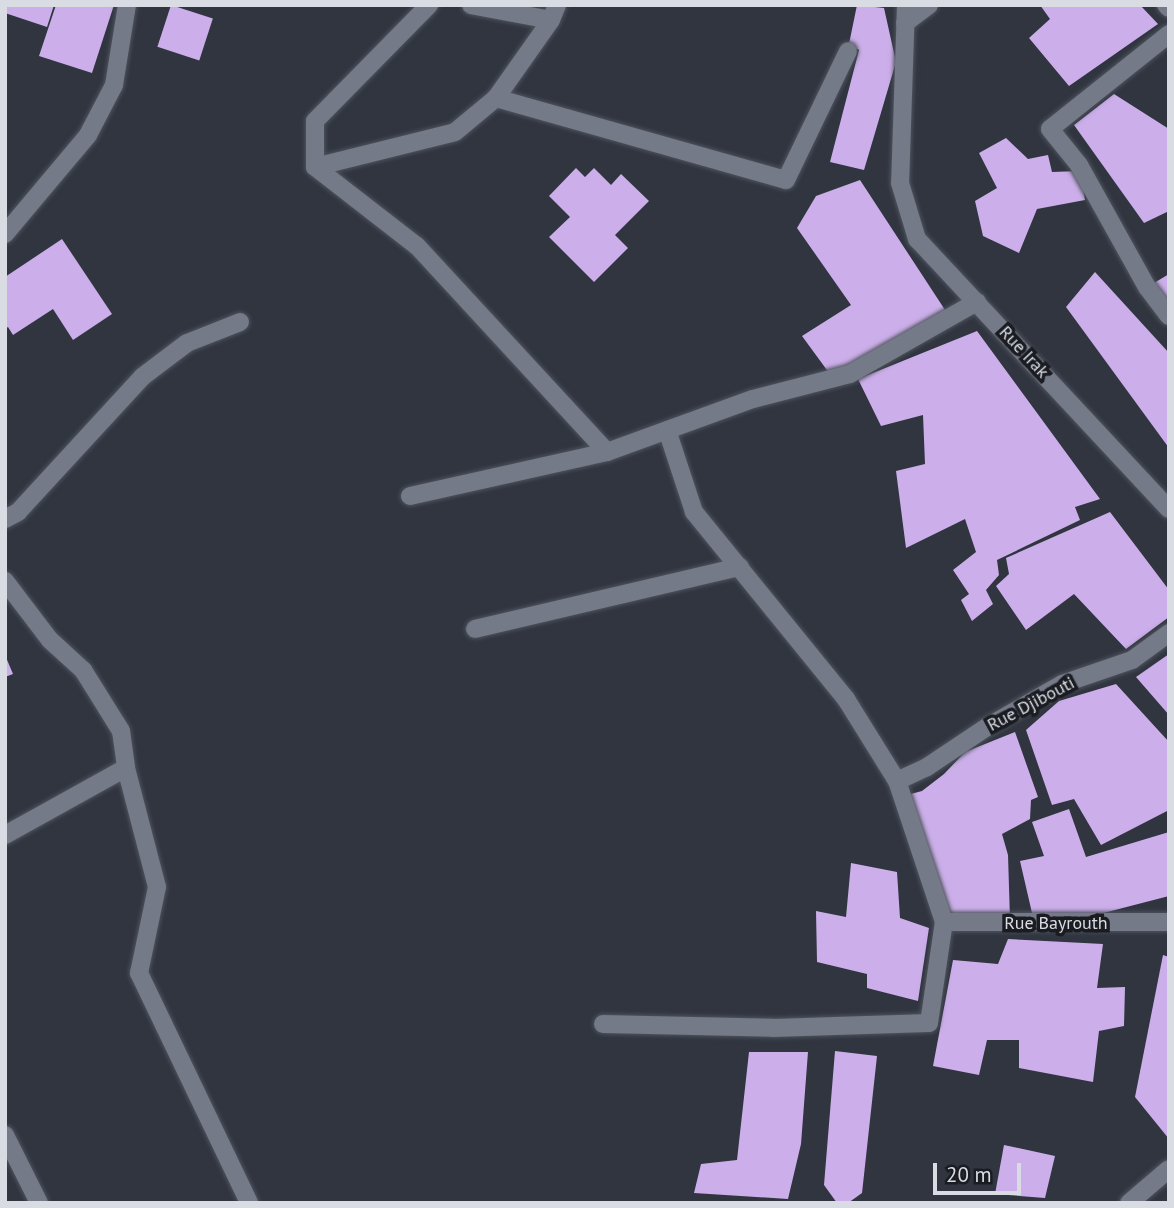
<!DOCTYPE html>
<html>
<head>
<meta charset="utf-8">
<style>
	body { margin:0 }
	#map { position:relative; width:1174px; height:1208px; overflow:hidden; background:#303540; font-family:"PT Sans",sans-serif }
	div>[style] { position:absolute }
	.building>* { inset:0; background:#ccafea; transform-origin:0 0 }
	.roads { filter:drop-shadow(0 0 2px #4e525c) drop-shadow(0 0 2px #4e525c) }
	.minor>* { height:18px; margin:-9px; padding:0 9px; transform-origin:9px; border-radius:9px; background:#747a87 }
	.tertiary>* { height:18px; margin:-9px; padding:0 9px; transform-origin:9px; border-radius:9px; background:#747a87 }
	span { translate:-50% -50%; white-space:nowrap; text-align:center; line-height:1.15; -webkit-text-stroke:7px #1a1c22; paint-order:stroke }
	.street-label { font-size:18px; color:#d9dce3 }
	.frame { position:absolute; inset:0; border:7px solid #d9dce3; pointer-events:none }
	.scale { position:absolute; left:933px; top:1163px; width:88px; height:32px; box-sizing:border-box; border:4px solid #d9dce3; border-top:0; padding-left:9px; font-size:21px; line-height:24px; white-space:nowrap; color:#d9dce3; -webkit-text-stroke:5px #1a1c22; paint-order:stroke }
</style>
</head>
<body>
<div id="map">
	<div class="building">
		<i style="clip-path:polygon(5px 5px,54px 5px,47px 27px,5px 13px)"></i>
		<i style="clip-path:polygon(56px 5px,114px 5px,92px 73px,39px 56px)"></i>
		<i style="left:171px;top:5px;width:44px;height:44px;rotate:18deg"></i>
		<i style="clip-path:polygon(857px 5px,884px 8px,896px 62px,864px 170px,830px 162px,859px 50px,849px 44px)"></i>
		<i style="clip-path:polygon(1040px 5px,1140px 5px,1158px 24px,1069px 86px,1029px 38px,1050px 19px)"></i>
		<i style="clip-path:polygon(1114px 94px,1169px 129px,1169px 211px,1144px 223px,1074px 125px)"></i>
		<i style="clip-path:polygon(1006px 138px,1028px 159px,1048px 155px,1052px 172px,1080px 171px,1085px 200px,1037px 209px,1019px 253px,983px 236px,975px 201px,997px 188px,979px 153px)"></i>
		<i style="clip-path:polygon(576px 168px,585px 177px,594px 168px,611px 185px,621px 174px,649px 201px,615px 235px,628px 248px,594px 282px,549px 237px,570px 217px,549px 196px)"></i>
		<i style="clip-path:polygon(860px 180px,949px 316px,832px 377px,802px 336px,851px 305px,797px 228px,816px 196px)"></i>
		<i style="clip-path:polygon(62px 239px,112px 314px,73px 340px,53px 309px,13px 335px,8px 327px,5px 329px,5px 277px)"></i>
		<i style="clip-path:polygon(1095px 272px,1169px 353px,1169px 448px,1066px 307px)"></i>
		<i style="clip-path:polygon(1169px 274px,1169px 303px,1154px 283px)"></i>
		<i style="clip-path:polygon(977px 331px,1100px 499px,1075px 507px,1080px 520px,997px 560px,999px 575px,986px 590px,993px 604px,972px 621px,961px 600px,969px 594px,953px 570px,976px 552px,965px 519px,906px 548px,896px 471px,925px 464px,923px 415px,881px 426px,858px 379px)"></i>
		<i style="clip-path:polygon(1110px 512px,1169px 590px,1169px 617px,1126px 649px,1074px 594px,1026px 630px,996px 586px,1009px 574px,1006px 558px)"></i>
		<i style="clip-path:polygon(1169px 654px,1169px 715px,1136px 677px)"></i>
		<i style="clip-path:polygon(5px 655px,13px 674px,5px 677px)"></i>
		<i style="clip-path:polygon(1116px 684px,1169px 742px,1169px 810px,1101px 845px,1074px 799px,1052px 805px,1026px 730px,1059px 701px)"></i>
		<i style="clip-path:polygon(1015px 732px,1038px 797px,1031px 800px,1030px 819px,1002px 834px,1008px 855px,1010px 920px,950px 915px,907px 795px,922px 791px,944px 774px,965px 752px)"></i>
		<i style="clip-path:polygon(1069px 809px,1086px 857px,1169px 832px,1169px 896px,1088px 917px,1032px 913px,1020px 861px,1044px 856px,1032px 822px)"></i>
		<i style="clip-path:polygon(851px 863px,897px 872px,900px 918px,929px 928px,918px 1001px,867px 988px,867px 974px,817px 962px,816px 911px,846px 917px)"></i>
		<i style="clip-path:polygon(1008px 939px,1103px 944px,1097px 988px,1125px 987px,1124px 1026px,1099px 1031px,1093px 1082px,1019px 1068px,1019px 1040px,987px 1040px,979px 1075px,933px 1066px,953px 960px,998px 964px)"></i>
		<i style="clip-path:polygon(1163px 955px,1169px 957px,1169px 1139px,1135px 1097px)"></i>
		<i style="clip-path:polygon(835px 1051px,877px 1056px,862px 1193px,848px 1203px,837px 1203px,824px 1185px)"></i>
		<i style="clip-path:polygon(749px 1052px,808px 1052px,801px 1144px,788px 1199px,694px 1193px,701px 1164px,737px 1160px)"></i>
		<i style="clip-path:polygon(1004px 1145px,1055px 1156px,1045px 1198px,995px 1194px)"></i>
	</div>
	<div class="roads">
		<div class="minor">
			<i style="left:471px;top:5px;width:81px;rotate:10.6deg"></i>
			<i style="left:906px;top:5px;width:178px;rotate:91.9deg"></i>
			<i style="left:900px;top:183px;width:59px;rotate:73.1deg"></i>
			<i style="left:917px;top:239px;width:369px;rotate:47deg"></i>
			<i style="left:1166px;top:5px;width:4px;rotate:45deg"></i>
			<i style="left:905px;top:23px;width:30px;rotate:-37deg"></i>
			<i style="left:1169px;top:34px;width:152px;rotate:141.4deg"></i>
			<i style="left:1050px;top:129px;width:46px;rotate:51.1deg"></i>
			<i style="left:1079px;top:165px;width:140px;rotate:60.9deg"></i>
			<i style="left:1147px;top:287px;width:36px;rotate:53deg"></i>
			<i style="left:496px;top:98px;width:301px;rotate:15.8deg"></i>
			<i style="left:786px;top:180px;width:143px;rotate:-64.3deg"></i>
			<i style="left:315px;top:167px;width:129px;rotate:37.8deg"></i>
			<i style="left:417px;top:246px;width:280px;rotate:47.3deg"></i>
			<i style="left:315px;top:167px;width:144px;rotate:-14deg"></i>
			<i style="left:455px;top:132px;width:53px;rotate:-39.7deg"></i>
			<i style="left:496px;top:98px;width:95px;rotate:-54.8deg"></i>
			<i style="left:551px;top:20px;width:16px;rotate:-68deg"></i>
			<i style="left:315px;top:167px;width:46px;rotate:-90deg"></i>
			<i style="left:315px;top:121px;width:163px;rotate:-45.5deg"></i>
			<i style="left:5px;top:234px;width:129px;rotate:-50deg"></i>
			<i style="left:88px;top:135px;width:56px;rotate:-62.5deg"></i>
			<i style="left:114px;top:85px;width:81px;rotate:-80.8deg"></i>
			<i style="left:410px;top:496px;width:202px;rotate:-12.6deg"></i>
			<i style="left:607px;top:452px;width:155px;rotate:-20deg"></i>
			<i style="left:753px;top:399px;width:100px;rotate:-14.5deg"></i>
			<i style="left:850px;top:374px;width:146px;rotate:-29.6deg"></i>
			<i style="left:5px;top:519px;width:15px;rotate:-28deg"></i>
			<i style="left:18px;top:512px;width:183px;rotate:-47.4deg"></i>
			<i style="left:142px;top:377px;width:56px;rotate:-37.1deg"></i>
			<i style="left:187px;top:343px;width:57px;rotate:-21.6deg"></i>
			<i style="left:5px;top:581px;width:74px;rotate:52.7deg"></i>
			<i style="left:50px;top:640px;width:45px;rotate:42.3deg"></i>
			<i style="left:83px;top:670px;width:72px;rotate:58.1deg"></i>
			<i style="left:121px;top:731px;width:37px;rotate:82deg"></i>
			<i style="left:126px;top:768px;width:123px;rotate:75.4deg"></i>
			<i style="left:157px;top:887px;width:88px;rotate:101.8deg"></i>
			<i style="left:139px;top:973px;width:255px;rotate:64.4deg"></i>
			<i style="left:475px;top:629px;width:272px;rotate:-13.2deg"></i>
			<i style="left:897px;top:781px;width:33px;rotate:-25deg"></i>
			<i style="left:927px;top:767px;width:72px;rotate:-33.7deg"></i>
			<i style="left:987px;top:727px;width:86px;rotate:-29.8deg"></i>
			<i style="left:1062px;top:684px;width:74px;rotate:-18.9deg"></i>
			<i style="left:1132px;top:660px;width:46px;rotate:-36.1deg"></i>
			<i style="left:5px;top:835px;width:138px;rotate:-29deg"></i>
			<i style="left:944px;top:922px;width:225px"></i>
			<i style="left:603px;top:1024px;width:170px;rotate:1.3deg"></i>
			<i style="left:773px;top:1028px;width:156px;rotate:-1.8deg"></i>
			<i style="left:929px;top:1023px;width:102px;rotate:-81.6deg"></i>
			<i style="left:944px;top:922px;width:149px;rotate:-108.4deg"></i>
			<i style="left:897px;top:781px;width:97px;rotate:-121.9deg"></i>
			<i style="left:846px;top:699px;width:241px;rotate:-129.1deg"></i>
			<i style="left:694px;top:512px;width:86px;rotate:-108.2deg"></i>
			<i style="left:5px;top:1135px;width:76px;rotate:63.4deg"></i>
		</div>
		<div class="tertiary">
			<i style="left:1129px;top:1203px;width:52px;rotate:-40.4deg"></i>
		</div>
	</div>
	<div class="street-label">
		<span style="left:1024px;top:352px;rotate:47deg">Rue Irak</span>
		<span style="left:1031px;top:704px;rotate:-28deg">Rue Djibouti</span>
		<span style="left:1056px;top:923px">Rue Bayrouth</span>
	</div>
	<div class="frame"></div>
	<div class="scale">20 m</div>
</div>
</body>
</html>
